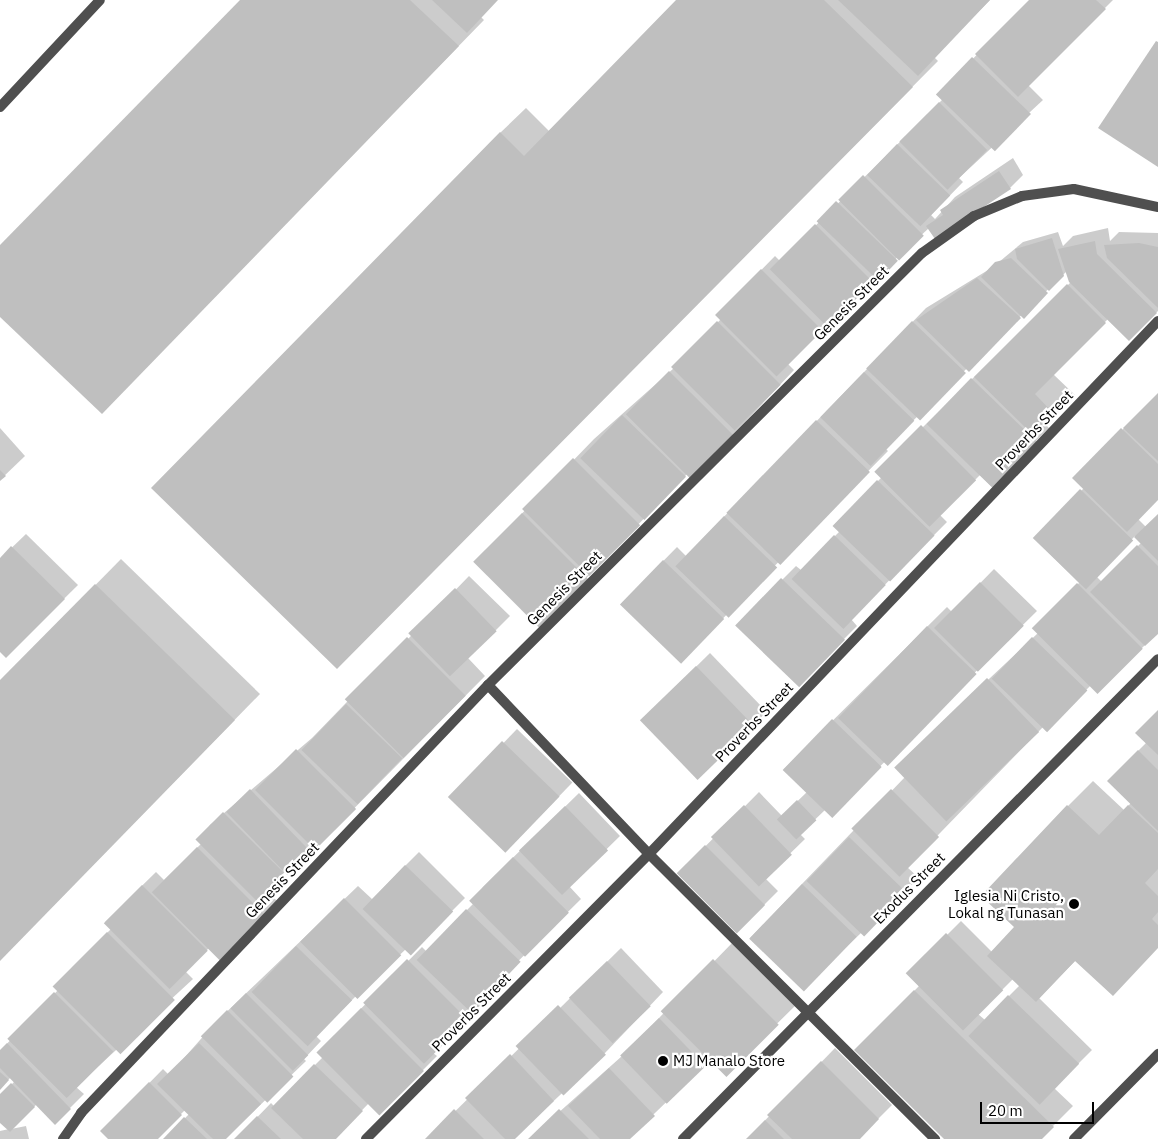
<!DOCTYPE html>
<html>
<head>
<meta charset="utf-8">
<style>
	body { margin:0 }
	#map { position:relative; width:1158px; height:1139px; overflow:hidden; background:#fff; font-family:"IBM Plex Sans",sans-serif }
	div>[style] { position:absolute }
	.shadow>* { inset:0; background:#0003; transform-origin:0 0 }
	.building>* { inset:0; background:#bfbfbf; transform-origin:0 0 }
	.minor>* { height:10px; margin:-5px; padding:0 5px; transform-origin:5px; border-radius:5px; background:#4f4f4f }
	.tertiary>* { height:10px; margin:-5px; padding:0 5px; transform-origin:5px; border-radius:5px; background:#4f4f4f }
	.dots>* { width:14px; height:14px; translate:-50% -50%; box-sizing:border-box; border:2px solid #fff; border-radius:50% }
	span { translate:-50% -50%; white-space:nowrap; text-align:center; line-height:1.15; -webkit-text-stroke:4.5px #fff; paint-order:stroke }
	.street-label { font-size:15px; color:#000 }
	.poi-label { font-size:15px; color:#000 }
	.right { translate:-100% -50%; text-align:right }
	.left { translate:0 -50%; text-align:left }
	.scale { position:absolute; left:980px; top:1102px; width:114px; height:22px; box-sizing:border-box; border:2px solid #000; border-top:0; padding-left:6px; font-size:15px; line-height:18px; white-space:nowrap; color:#000; -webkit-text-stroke:4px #fff; paint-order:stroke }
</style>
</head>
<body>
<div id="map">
	<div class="shadow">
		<i style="clip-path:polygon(242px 0,497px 0,481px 17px,484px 20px,127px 387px,0 315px,0 247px)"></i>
		<i style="clip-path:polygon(678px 0,990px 0,934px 57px,938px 61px,337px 667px,500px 133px,526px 108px,549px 131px)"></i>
		<i style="clip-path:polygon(1031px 0,1113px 0,1028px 85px,1043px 100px,959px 178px,963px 182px,931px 215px,935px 219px,955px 197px,1013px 158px,1023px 175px,1010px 188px,929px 228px,875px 278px,788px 364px,794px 370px,746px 421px,691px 476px,688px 473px,540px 626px,475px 562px,594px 439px,674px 368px,721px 319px,717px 315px,775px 256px,780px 261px,943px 99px,938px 94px)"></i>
		<i style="clip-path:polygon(1108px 228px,1110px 241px,1119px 232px,1158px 233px,1158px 311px,1129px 339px,1108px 319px,1053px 374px,1075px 395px,1046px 425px,1049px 428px,991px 486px,980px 475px,940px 515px,947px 522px,851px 619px,857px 626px,798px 685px,737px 625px,796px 566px,801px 570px,840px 531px,834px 525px,882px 477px,877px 472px,1071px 282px,1067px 271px,885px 448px,888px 451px,680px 662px,621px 604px,677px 547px,686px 556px,926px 308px,993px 267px,1023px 242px,1058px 232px,1063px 246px,1073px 236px)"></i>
		<i style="clip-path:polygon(evenodd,1158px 395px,1158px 498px,1138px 519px,1146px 527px,1158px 516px,1158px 632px,1098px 692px,1091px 685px,1046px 731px,1043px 727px,907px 867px,919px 878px,802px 989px,750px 938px,905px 777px,909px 754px,1038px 633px,1034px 629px,1079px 583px,1034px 538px,1084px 488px,1073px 478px,1158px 395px,1135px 536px,1141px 543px,1102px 582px,1096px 576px,1135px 536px)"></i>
		<i style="clip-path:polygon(0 428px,25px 456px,0 480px)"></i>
		<i style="clip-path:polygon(26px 534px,78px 585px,6px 656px,0 650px,0 559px)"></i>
		<i style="clip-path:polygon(121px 559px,260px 694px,0 960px,0 682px)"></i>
		<i style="clip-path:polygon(994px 569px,1037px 611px,831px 815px,825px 810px,800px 834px,805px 839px,765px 878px,778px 891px,737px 932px,678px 874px,759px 792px,782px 816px,807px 792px,784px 769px,947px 607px,952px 612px)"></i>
		<i style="clip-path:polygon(469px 576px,510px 616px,468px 658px,485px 676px,315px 848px,265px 888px,277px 901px,264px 914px,209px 948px,185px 971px,193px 979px,76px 1087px,84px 1094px,55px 1123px,37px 1104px,11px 1129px,26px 1126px,29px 1139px,0 1139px,0 1131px,9px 1129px,0 1121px,0 1096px,15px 1081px,11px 1077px,0 1088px,0 1051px,58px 990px,54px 986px,111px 929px,105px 922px,156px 872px,164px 880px,201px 844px,210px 825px,312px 738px)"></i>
		<i style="clip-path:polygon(710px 653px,767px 712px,698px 778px,655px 707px)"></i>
		<i style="clip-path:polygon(evenodd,1158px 712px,1158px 948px,1076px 960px,1039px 998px,1092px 1050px,1054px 1088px,1073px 1106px,1040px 1139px,946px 1139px,856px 1050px,919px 986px,908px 974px,961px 921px,992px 952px,1016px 927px,1068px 806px,1093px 781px,1124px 810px,1131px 803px,1108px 781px,1146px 743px,1158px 712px,1013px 979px,1020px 985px,985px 1020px,978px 1014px,1013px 979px)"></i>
		<i style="left:517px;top:729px;width:77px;height:96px;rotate:44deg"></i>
		<i style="clip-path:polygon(579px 793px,620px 836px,569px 886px,581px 899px,477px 1002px,481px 1005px,433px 1053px,437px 1056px,380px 1113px,369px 1103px,334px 1139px,236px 1139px,271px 1103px,274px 1106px,323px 1057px,318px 1052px,422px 947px,426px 951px,473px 904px,483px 887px)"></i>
		<i style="clip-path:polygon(419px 852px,465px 898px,410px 953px,406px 949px,357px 995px,316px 1036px,321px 1041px,304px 1059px,306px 1061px,225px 1139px,165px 1139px,189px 1114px,185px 1110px,156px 1139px,110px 1139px,102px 1131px,163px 1069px,169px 1075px,215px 1023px,358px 886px,372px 899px)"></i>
		<i style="clip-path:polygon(734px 941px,798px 1003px,726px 1074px,711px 1059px,628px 1139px,529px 1139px,622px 1056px)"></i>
		<i style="clip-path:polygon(621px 948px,663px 992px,605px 1053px,513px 1139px,427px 1139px)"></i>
		<i style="clip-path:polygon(835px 1048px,892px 1105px,858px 1139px,747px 1139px)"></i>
	</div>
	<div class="building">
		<i style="clip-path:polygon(240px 0,410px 0,459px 46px,102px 414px,0 317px,0 245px)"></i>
		<i style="clip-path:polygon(432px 0,498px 0,467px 33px)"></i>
		<i style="clip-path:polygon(676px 0,824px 0,913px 87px,337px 669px,151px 488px,500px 132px,524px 156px)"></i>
		<i style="clip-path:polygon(838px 0,990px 0,918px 76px)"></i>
		<i style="clip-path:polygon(1029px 0,1096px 0,1106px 9px,1018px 97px,975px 54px)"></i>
		<i style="clip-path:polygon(1156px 41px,1158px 42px,1158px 167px,1098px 128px)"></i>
		<i style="left:972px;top:57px;width:82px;height:52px;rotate:44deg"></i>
		<i style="left:939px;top:102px;width:68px;height:56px;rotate:45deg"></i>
		<i style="left:897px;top:144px;width:74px;height:43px;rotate:44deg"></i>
		<i style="clip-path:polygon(999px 171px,1011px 189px,935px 239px,926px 226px,943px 215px,940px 210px)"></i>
		<i style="left:863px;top:175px;width:86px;height:35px;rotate:45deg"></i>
		<i style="left:836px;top:201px;width:86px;height:28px;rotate:44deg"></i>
		<i style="left:815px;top:224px;width:82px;height:64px;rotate:45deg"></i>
		<i style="clip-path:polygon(1052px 238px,1064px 276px,1049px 291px,1017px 259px,1015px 249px)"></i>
		<i style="clip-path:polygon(1095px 241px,1097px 254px,1157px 313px,1129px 341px,1069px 282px,1058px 249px)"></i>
		<i style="clip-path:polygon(1139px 243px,1158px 247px,1158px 308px,1107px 258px,1104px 245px)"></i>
		<i style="clip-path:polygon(1011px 258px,1048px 293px,1024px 319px,981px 277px,995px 262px)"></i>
		<i style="left:761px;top:269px;width:87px;height:65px;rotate:45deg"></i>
		<i style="clip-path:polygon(977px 278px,1021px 318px,969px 372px,916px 320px)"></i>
		<i style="clip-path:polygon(1067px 284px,1106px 323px,1035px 394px,1056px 416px,1035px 437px,974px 377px)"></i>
		<i style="left:717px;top:321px;width:90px;height:65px;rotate:45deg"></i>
		<i style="left:912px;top:321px;width:75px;height:66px;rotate:44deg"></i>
		<i style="left:669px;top:371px;width:91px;height:61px;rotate:45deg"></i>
		<i style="left:864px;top:372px;width:70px;height:63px;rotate:44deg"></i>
		<i style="left:971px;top:378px;width:92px;height:64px;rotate:44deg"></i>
		<i style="clip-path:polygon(1158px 393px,1158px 461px,1123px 428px)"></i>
		<i style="left:622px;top:415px;width:89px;height:60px;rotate:44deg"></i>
		<i style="left:816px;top:420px;width:75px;height:129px;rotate:44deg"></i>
		<i style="left:921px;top:425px;width:78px;height:66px;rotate:45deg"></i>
		<i style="clip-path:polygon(1121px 428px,1158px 464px,1158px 500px,1127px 532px,1072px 478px)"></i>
		<i style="left:573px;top:458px;width:95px;height:72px;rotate:45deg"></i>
		<i style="clip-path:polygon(0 470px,6px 476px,0 481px)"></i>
		<i style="left:877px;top:480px;width:80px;height:64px;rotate:44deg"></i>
		<i style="left:1080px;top:489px;width:74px;height:68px;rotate:44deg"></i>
		<i style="left:522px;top:513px;width:94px;height:69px;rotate:45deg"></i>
		<i style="clip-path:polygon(1158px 514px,1158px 561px,1134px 537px)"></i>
		<i style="left:724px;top:516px;width:74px;height:70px;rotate:44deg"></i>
		<i style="left:834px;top:535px;width:72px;height:61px;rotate:44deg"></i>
		<i style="clip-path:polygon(1137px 545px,1158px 566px,1158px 634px,1145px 646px,1090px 592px)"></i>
		<i style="clip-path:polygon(11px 546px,65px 599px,6px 658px,0 652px,0 558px)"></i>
		<i style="left:663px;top:560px;width:85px;height:62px;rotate:44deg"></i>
		<i style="left:781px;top:578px;width:89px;height:66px;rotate:44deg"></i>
		<i style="left:980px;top:582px;width:62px;height:65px;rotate:45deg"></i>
		<i style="left:1077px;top:583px;width:93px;height:64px;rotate:45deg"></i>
		<i style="clip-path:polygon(95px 584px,235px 720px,0 961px,0 680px)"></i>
		<i style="left:455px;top:588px;width:60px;height:65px;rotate:46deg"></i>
		<i style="left:927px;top:626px;width:69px;height:128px;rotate:44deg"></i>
		<i style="left:407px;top:637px;width:83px;height:88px;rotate:45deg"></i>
		<i style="left:1032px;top:637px;width:77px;height:58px;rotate:44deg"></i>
		<i style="left:696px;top:666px;width:83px;height:78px;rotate:46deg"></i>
		<i style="left:987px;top:678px;width:75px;height:129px;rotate:46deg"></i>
		<i style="left:346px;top:704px;width:78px;height:64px;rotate:44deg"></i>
		<i style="clip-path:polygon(1158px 710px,1158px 755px,1135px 733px)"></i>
		<i style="left:832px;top:719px;width:69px;height:71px;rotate:44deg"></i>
		<i style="left:502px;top:741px;width:80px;height:78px;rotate:44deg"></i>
		<i style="left:296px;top:749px;width:85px;height:58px;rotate:45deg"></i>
		<i style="clip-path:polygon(1138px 750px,1158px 770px,1158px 831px,1107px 781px)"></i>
		<i style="left:250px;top:789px;width:88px;height:33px;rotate:46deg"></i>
		<i style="left:891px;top:789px;width:68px;height:56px;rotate:45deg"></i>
		<i style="left:797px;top:800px;width:28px;height:28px;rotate:46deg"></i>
		<i style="left:744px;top:805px;width:69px;height:46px;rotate:46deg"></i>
		<i style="clip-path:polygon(1067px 805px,1099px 835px,1128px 805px,1158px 833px,1158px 869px,1145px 883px,1158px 896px,1158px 912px,1152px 919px,1158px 925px,1158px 948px,1113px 996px,1075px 961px,1036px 1002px,987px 956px,1014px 927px,981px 896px)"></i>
		<i style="left:565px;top:806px;width:62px;height:64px;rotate:46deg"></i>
		<i style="left:223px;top:812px;width:86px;height:39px;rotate:45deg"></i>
		<i style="left:849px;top:837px;width:80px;height:61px;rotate:44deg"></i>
		<i style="left:705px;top:845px;width:85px;height:40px;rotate:45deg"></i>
		<i style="left:197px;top:847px;width:96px;height:64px;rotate:45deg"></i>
		<i style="left:513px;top:857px;width:79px;height:62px;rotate:45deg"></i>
		<i style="left:405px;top:865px;width:67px;height:61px;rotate:44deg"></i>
		<i style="left:802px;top:884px;width:76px;height:76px;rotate:44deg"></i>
		<i style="left:142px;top:885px;width:93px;height:54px;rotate:45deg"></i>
		<i style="left:344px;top:898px;width:81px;height:62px;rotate:45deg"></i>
		<i style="left:466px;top:909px;width:76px;height:71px;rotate:44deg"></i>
		<i style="left:107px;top:932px;width:96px;height:77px;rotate:45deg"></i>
		<i style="left:946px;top:933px;width:81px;height:57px;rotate:45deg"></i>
		<i style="left:296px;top:946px;width:78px;height:64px;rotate:44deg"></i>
		<i style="left:407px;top:959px;width:86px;height:62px;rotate:45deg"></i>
		<i style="left:713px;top:959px;width:93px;height:74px;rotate:45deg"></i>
		<i style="left:607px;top:961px;width:63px;height:53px;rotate:46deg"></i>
		<i style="clip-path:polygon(914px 990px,1054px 1127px,1042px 1139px,944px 1139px,854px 1050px)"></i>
		<i style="left:54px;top:992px;width:84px;height:66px;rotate:45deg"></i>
		<i style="left:246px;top:993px;width:88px;height:22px;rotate:45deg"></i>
		<i style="left:1008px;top:995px;width:99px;height:57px;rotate:44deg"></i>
		<i style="left:558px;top:1005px;width:69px;height:59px;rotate:46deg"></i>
		<i style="left:361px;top:1008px;width:89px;height:63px;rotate:45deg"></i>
		<i style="left:227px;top:1010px;width:94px;height:37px;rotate:45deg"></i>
		<i style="left:659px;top:1018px;width:67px;height:54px;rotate:46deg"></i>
		<i style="clip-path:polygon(7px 1043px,71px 1109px,55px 1125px,0 1068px,0 1050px)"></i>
		<i style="clip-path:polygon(199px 1043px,261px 1104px,226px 1139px,213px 1139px,157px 1084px)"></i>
		<i style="clip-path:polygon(510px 1054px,554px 1101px,515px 1139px,505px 1139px,465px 1098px)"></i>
		<i style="clip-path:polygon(821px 1061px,879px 1119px,860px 1139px,792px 1139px,767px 1115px)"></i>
		<i style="clip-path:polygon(314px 1064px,363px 1111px,336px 1139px,303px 1139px,271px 1108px)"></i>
		<i style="clip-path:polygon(609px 1068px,655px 1116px,630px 1139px,600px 1139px,568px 1106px)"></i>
		<i style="clip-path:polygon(0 1072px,9px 1080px,0 1090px)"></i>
		<i style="clip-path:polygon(149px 1082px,182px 1115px,158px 1139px,108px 1139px,100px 1131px)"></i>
		<i style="clip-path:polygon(11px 1083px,35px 1107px,10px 1132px,0 1123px,0 1094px)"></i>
		<i style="clip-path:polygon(454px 1109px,484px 1139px,425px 1139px)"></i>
		<i style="clip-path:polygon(559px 1109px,589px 1139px,528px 1139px)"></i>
		<i style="clip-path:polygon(257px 1116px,281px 1139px,234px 1139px)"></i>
		<i style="clip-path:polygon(184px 1117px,207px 1139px,163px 1139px)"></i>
		<i style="clip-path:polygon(765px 1120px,784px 1139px,746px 1139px)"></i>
	</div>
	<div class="minor">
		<i style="left:0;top:107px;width:146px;rotate:-46.9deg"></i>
		<i style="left:488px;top:685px;width:233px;rotate:46.4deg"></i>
		<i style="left:649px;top:854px;width:404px;rotate:44.9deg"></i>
		<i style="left:63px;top:1139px;width:32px;rotate:-55deg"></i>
		<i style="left:81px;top:1113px;width:591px;rotate:-46.44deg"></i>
		<i style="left:488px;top:685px;width:612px;rotate:-44.87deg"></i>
		<i style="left:922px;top:253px;width:64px;rotate:-35.4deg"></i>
		<i style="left:974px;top:216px;width:52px;rotate:-22.6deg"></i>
		<i style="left:1022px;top:196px;width:52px;rotate:-7.7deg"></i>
		<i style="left:1074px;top:189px;width:86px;rotate:12.1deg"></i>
		<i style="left:366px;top:1139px;width:402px;rotate:-45.2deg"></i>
		<i style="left:649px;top:854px;width:737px;rotate:-46.32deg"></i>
		<i style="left:683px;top:1139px;width:675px;rotate:-45.3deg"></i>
	</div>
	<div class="tertiary">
		<i style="left:1074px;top:1139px;width:120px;rotate:-45.3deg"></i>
	</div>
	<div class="dots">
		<i style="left:1074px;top:904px;background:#000"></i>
		<i style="left:663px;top:1061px;background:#000"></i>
	</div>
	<div class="street-label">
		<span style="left:851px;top:303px;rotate:-45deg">Genesis Street</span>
		<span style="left:1034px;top:430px;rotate:-46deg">Proverbs Street</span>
		<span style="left:564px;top:588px;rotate:-45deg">Genesis Street</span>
		<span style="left:754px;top:722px;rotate:-46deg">Proverbs Street</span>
		<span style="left:282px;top:880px;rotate:-46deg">Genesis Street</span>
		<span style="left:909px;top:888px;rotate:-45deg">Exodus Street</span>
		<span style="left:471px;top:1012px;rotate:-45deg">Proverbs Street</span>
	</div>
	<div class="poi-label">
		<span class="right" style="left:1064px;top:904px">Iglesia Ni Cristo,<br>Lokal ng Tunasan</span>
		<span class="left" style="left:673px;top:1061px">MJ Manalo Store</span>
	</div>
	<div class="scale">20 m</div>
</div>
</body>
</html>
